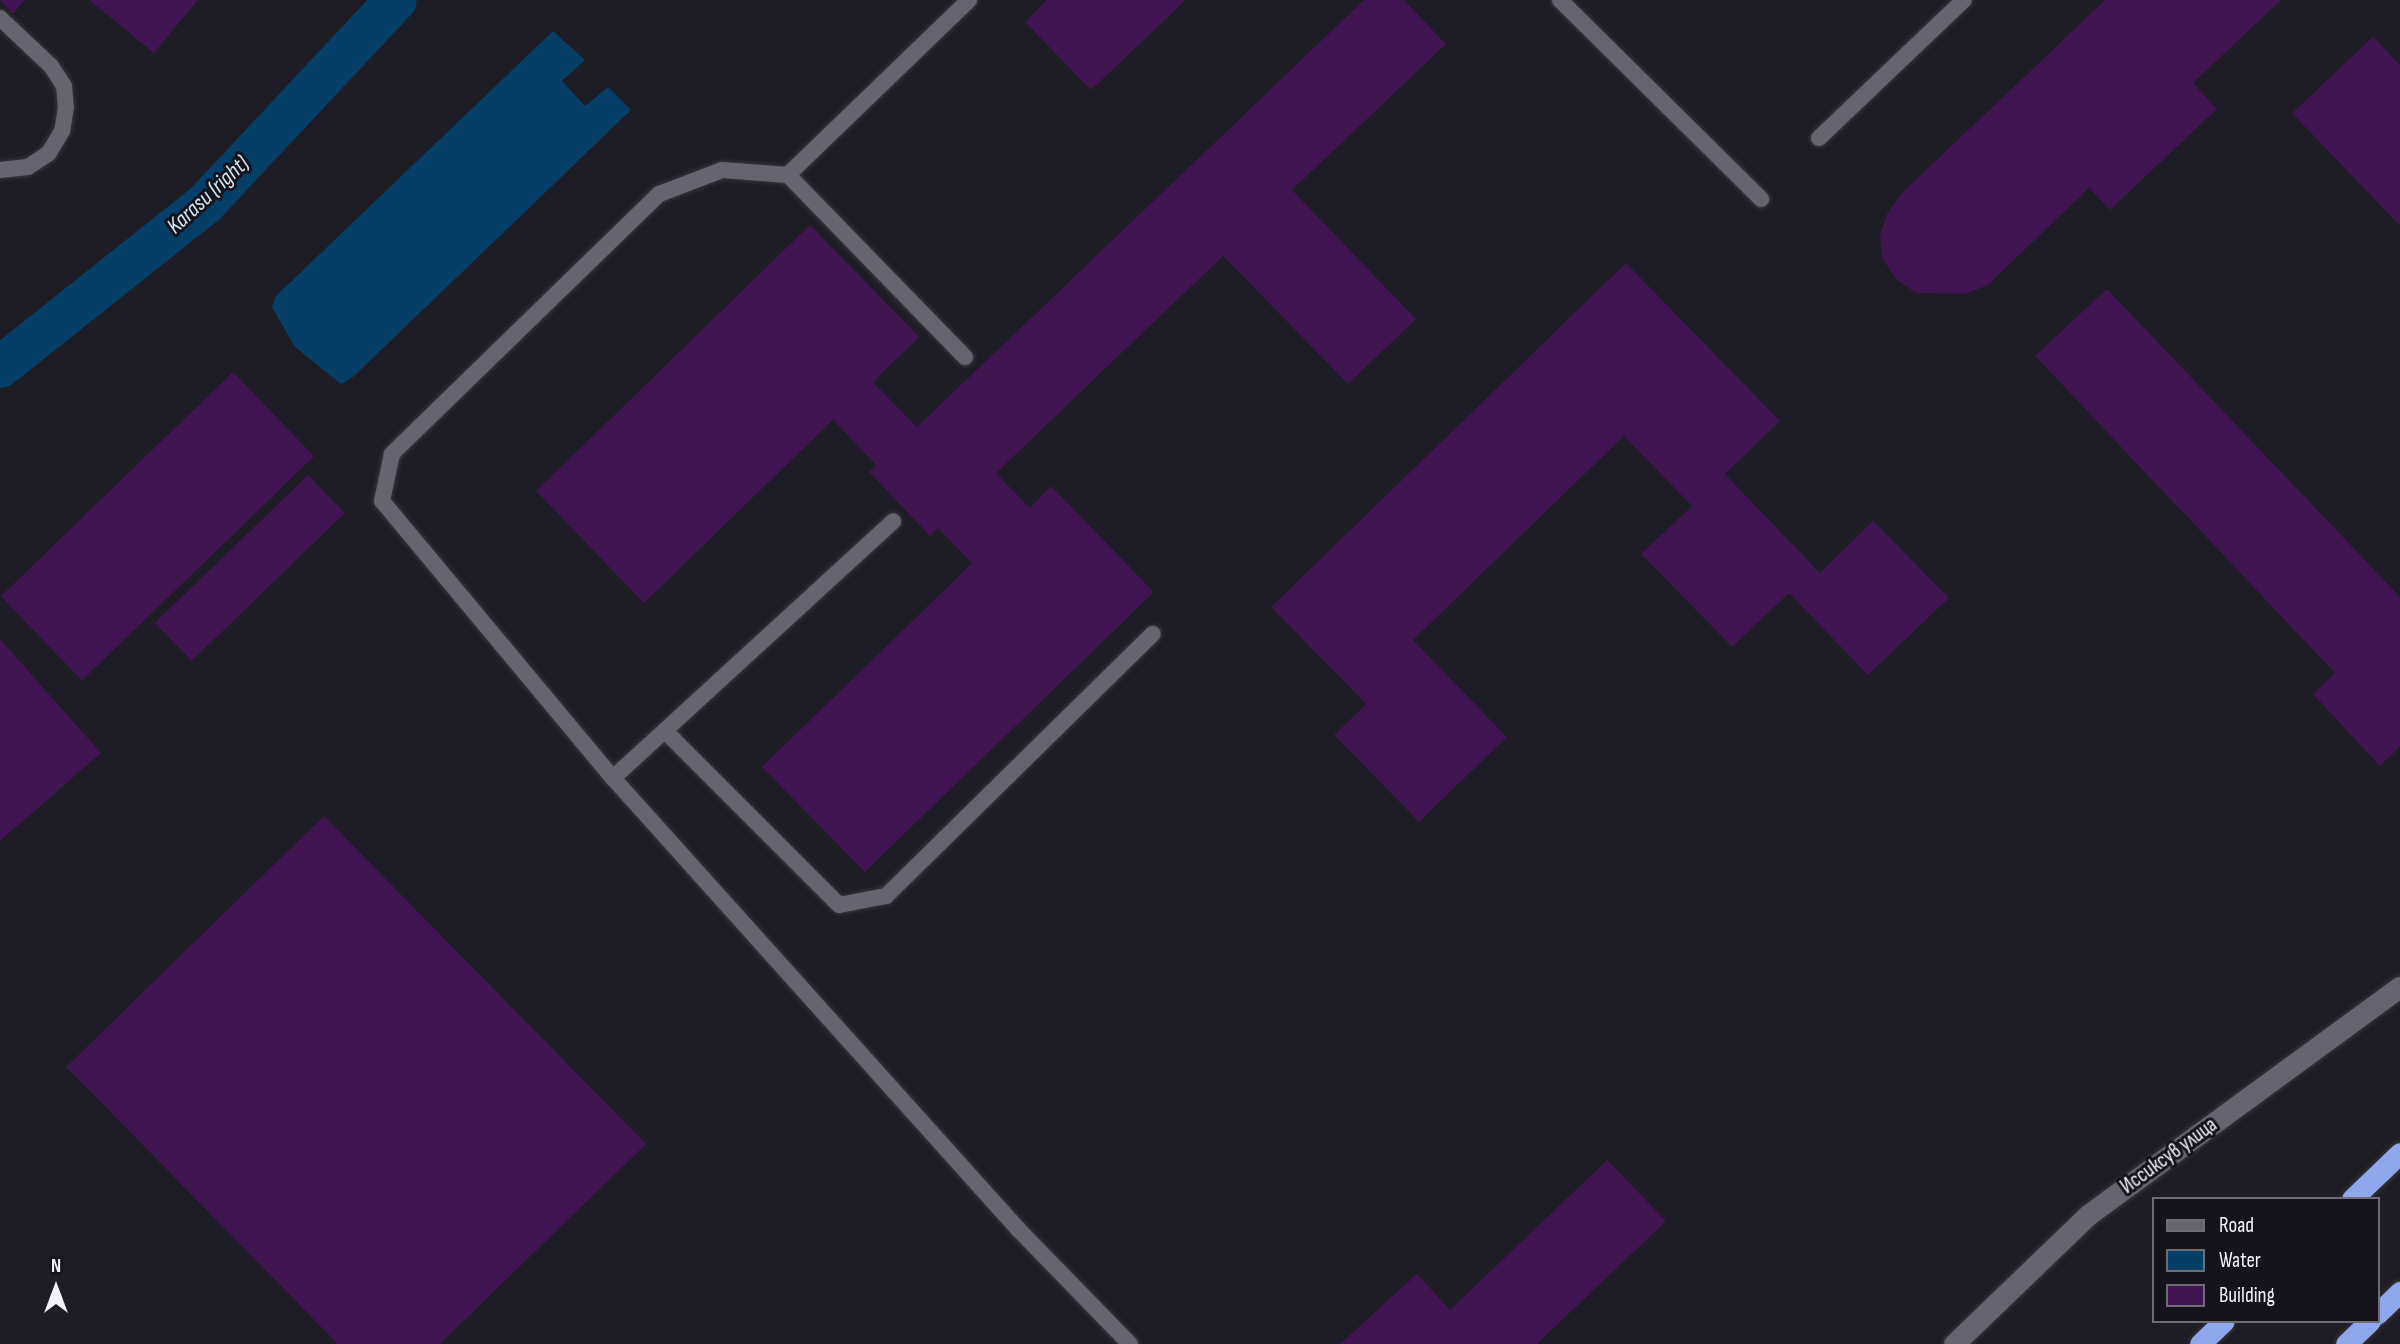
<!DOCTYPE html>
<html>
<head>
<meta charset="utf-8">
<style>
	body { margin:0 }
	#map { position:relative; width:2400px; height:1344px; overflow:hidden; background:#1e1c25; font-family:"Sofia Sans Condensed",sans-serif }
	div>[style] { position:absolute }
	.water>* { inset:0; background:#053f67 }
	.canal>* { height:42px; margin:-21px; padding:0 21px; transform-origin:21px; border-radius:21px; background:#053f67 }
	.building>* { inset:0; background:#411552; transform-origin:0 0 }
	.roads { filter:drop-shadow(0 0 2px #37363d) drop-shadow(0 0 2px #37363d) }
	.lane>* { height:16px; margin:-8px; padding:0 8px; transform-origin:8px; border-radius:8px; background:#66656f }
	.street>* { height:21px; margin:-10.5px; padding:0 10.5px; transform-origin:10.5px; border-radius:10.5px; background:#66656f }
	.highway>* { height:21px; margin:-10.5px; padding:0 10.5px; transform-origin:10.5px; border-radius:10.5px; background:#8ea6ec }
	span { translate:-50% -50%; white-space:nowrap; text-align:center; line-height:1.15; -webkit-text-stroke:6px #15131b; paint-order:stroke }
	.street-label { font-size:21px; color:#f4f3f9 }
	.water-label { font-size:23px; color:#d3e4f3; font-style:italic }
	.legend { position:absolute; left:2152px; top:1197px; width:228px; height:126px; box-sizing:border-box; background:#15131b; border:2px solid #6e6d74; margin:0; padding:9px 12px; list-style:none; font-size:21px; color:#f4f3f9 }
	.legend li { display:flex; align-items:center; gap:14px; height:35px }
	.legend b { width:35px; border:2px solid #6e6d74 }
	.north { position:absolute; left:21px; top:1253px; width:70px; height:70px; -webkit-text-stroke:5px #15131b; paint-order:stroke; rotate:0deg; font-size:19px; font-weight:700; line-height:28px; text-align:center; color:#f4f3f9 }
	.north::after { content:''; display:block; margin:auto; width:24px; height:32px; background:#f4f3f9; clip-path:polygon(50% 0,100% 100%,50% 72%,0 100%) }
</style>
</head>
<body>
<div id="map">
	<div class="water">
		<i style="clip-path:polygon(553px 31px,585px 60px,562px 81px,585px 106px,608px 87px,631px 110px,353px 377px,341px 384px,295px 347px,272px 307px,276px 296px)"></i>
	</div>
	<div class="canal">
		<i style="left:0;top:367px;width:262px;rotate:-38.5deg"></i>
		<i style="left:205px;top:204px;width:279px;rotate:-46.9deg"></i>
	</div>
	<div class="building">
		<i style="clip-path:polygon(0 0,25px 0,13px 14px)"></i>
		<i style="clip-path:polygon(89px 0,198px 0,154px 53px)"></i>
		<i style="clip-path:polygon(1047px 0,1186px 0,1091px 90px,1025px 22px)"></i>
		<i style="clip-path:polygon(1364px 0,1404px 0,1446px 44px,1292px 190px,1416px 319px,1348px 384px,1223px 256px,996px 473px,1030px 508px,1051px 486px,1154px 592px,865px 872px,762px 767px,972px 563px,938px 528px,930px 536px,869px 472px,876px 465px,833px 420px,644px 603px,536px 491px,810px 225px,919px 337px,873px 382px,917px 427px)"></i>
		<i style="clip-path:polygon(2105px 0,2281px 0,2193px 83px,2217px 109px,2110px 210px,2089px 188px,1988px 285px,1965px 294px,1916px 293px,1896px 279px,1882px 258px,1880px 236px,1887px 214px,1901px 194px)"></i>
		<i style="clip-path:polygon(2373px 37px,2400px 65px,2400px 226px,2292px 113px)"></i>
		<i style="clip-path:polygon(1626px 263px,1780px 421px,1725px 474px,1820px 573px,1873px 521px,1949px 598px,1868px 675px,1789px 593px,1732px 647px,1641px 554px,1692px 506px,1624px 436px,1413px 640px,1507px 737px,1419px 822px,1334px 735px,1366px 704px,1271px 607px)"></i>
		<i style="clip-path:polygon(2107px 289px,2400px 597px,2400px 747px,2380px 766px,2313px 694px,2335px 673px,2035px 356px)"></i>
		<i style="left:233px;top:372px;width:117px;height:323px;rotate:46deg"></i>
		<i style="left:308px;top:475px;width:53px;height:213px;rotate:46deg"></i>
		<i style="clip-path:polygon(0 639px,101px 753px,0 841px)"></i>
		<i style="clip-path:polygon(324px 816px,646px 1144px,440px 1344px,338px 1344px,66px 1067px)"></i>
		<i style="clip-path:polygon(1607px 1160px,1666px 1221px,1537px 1344px,1340px 1344px,1417px 1274px,1450px 1310px)"></i>
	</div>
	<div class="roads">
		<div class="lane">
			<i style="left:969px;top:0;width:252px;rotate:136deg"></i>
			<i style="left:788px;top:175px;width:66px;rotate:-175.7deg"></i>
			<i style="left:722px;top:170px;width:67px;rotate:159.1deg"></i>
			<i style="left:659px;top:194px;width:373px;rotate:135.8deg"></i>
			<i style="left:392px;top:454px;width:48px;rotate:102deg"></i>
			<i style="left:382px;top:501px;width:361px;rotate:50.2deg"></i>
			<i style="left:613px;top:778px;width:606px;rotate:48.08deg"></i>
			<i style="left:1018px;top:1229px;width:161px;rotate:45.8deg"></i>
			<i style="left:1560px;top:0;width:283px;rotate:44.7deg"></i>
			<i style="left:0;top:18px;width:70px;rotate:43.3deg"></i>
			<i style="left:51px;top:66px;width:24px;rotate:57deg"></i>
			<i style="left:64px;top:86px;width:21px;rotate:85deg"></i>
			<i style="left:66px;top:107px;width:24px;rotate:99deg"></i>
			<i style="left:62px;top:131px;width:26px;rotate:121deg"></i>
			<i style="left:49px;top:153px;width:25px;rotate:146deg"></i>
			<i style="left:28px;top:167px;width:28px;rotate:174deg"></i>
			<i style="left:1819px;top:138px;width:200px;rotate:-43.6deg"></i>
			<i style="left:788px;top:175px;width:254px;rotate:45.8deg"></i>
			<i style="left:665px;top:731px;width:246px;rotate:45deg"></i>
			<i style="left:839px;top:905px;width:48px;rotate:-10.8deg"></i>
			<i style="left:886px;top:896px;width:374px;rotate:-44.5deg"></i>
			<i style="left:613px;top:778px;width:380px;rotate:-42.5deg"></i>
		</div>
		<div class="street">
			<i style="left:1954px;top:1344px;width:186px;rotate:-43.9deg"></i>
			<i style="left:2088px;top:1215px;width:386px;rotate:-36.2deg"></i>
		</div>
		<div class="highway">
			<i style="left:2352px;top:1199px;width:66px;rotate:-43.8deg"></i>
			<i style="left:2377px;top:1314px;width:32px;rotate:-44deg"></i>
			<i style="left:2200px;top:1344px;width:33px;rotate:-44deg"></i>
			<i style="left:2346px;top:1344px;width:33px;rotate:-44deg"></i>
		</div>
	</div>
	<div class="street-label">
		<span style="left:2169px;top:1156px;rotate:-36deg">Иссиксув улица</span>
	</div>
	<div class="water-label">
		<span style="left:208px;top:195px;rotate:-43deg">Karasu (right)</span>
	</div>
	<ul class="legend">
	<li><b style="height:9px;background:#66656f"></b>Road</li>
	<li><b style="height:19px;background:#053f67"></b>Water</li>
	<li><b style="height:19px;background:#411552"></b>Building</li>
	</ul>
	<div class="north">N</div>
</div>
</body>
</html>
